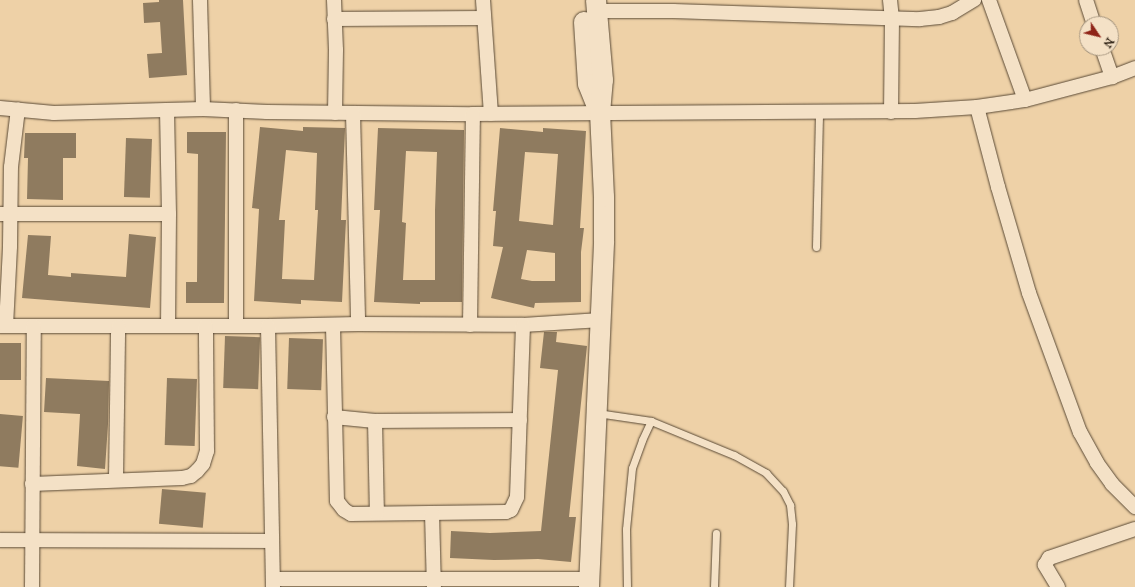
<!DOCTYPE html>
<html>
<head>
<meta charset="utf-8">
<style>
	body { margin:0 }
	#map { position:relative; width:1135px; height:587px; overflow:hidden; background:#eed1a7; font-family:"IM FELL Great Primer",serif }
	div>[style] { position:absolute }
	.building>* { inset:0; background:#8f7b5f; transform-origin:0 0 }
	.roads { filter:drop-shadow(0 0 1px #5a4a36) drop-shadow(0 0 1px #5a4a36) }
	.lane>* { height:7px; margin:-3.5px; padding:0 3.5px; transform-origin:3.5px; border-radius:3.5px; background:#f4e1c6 }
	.street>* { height:14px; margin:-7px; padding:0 7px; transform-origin:7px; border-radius:7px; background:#f4e1c6 }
	.secondary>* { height:20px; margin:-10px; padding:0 10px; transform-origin:10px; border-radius:10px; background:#f4e1c6 }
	span { translate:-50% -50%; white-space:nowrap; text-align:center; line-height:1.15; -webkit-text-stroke:4px #f4e1c6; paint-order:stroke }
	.north { position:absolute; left:1079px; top:16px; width:40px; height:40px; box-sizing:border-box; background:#f4e1c6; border:1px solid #a3937d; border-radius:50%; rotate:125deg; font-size:11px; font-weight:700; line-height:16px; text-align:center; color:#291d10 }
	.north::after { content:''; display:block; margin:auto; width:14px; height:18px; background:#8f2418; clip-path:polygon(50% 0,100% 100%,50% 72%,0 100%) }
</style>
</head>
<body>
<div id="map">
	<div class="building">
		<i style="clip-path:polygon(159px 0,183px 0,187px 75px,149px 78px,147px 54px,162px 53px,160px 22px,144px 23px,143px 3px,159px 2px)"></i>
		<i style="clip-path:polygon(evenodd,260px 127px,303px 131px,303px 127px,345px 128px,341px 220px,346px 220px,342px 302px,301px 300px,301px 304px,254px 301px,259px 209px,252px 208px,260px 127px,286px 150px,317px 153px,315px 210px,318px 210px,314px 280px,282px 279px,285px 220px,279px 220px,286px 150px)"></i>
		<i style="clip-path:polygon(evenodd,378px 128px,464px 130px,462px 302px,420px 302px,420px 304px,374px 302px,380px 210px,374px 210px,378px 128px,406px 151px,437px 152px,435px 210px,435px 280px,403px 280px,406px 223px,402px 222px,406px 151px)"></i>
		<i style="clip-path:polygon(evenodd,500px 128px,543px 132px,543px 128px,586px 131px,580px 228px,584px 228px,581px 252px,581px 302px,535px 303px,534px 308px,491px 298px,503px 247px,493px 246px,496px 211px,493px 211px,500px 128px,525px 152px,558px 154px,553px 225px,519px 221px,525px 152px,500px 128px,527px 250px,555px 253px,555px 281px,532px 281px,521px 279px,527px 250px)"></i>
		<i style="clip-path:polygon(187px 132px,226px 132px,224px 303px,186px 303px,186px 282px,197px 282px,198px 154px,187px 153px)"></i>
		<i style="clip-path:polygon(25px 133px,76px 133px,76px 158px,63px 158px,63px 200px,27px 199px,28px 158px,24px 158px)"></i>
		<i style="left:126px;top:138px;width:26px;height:59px;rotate:2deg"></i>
		<i style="clip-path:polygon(129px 234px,156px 237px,150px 308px,22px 298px,28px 235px,51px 236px,48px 275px,71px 277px,71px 273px,126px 277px)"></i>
		<i style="clip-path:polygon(544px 332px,557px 332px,556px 342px,587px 346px,569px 517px,576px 517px,571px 562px,538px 559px,494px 560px,450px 558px,451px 531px,490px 533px,541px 531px,558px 370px,540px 368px)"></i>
		<i style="left:225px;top:336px;width:35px;height:52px;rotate:2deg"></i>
		<i style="left:289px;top:338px;width:34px;height:51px;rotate:2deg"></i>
		<i style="left:0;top:343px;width:21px;height:37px"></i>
		<i style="clip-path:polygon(46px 378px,109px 381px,108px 424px,105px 469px,77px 466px,80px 414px,44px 412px)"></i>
		<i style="left:167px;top:378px;width:30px;height:67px;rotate:2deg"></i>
		<i style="left:0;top:414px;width:23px;height:52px;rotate:5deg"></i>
		<i style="left:162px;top:489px;width:44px;height:35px;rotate:5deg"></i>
	</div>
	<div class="roads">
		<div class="lane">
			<i style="left:816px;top:247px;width:135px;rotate:-88.7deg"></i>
			<i style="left:597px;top:413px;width:55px;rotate:8.4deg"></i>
			<i style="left:651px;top:421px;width:90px;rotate:22.3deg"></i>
			<i style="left:734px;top:455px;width:37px;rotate:29deg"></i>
			<i style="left:766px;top:473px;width:25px;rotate:47deg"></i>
			<i style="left:783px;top:491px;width:16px;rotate:63deg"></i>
			<i style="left:790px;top:505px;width:19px;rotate:84deg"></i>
			<i style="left:792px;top:524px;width:63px;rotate:92.7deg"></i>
			<i style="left:627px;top:587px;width:58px;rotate:-91deg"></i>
			<i style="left:626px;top:529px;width:61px;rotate:-84.4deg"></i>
			<i style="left:632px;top:468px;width:30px;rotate:-70deg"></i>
			<i style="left:642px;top:440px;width:21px;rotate:-65deg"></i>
			<i style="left:714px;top:587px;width:54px;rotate:-87.9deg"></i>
		</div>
		<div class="street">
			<i style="left:200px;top:0;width:109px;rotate:88.4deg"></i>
			<i style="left:334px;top:0;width:50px;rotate:87.7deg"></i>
			<i style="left:336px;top:50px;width:63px;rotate:90.9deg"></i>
			<i style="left:483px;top:0;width:114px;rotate:86deg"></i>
			<i style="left:890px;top:0;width:19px;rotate:84deg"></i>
			<i style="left:892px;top:19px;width:93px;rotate:90.6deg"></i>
			<i style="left:989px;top:0;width:106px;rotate:70.2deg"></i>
			<i style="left:1086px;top:0;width:25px;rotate:72deg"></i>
			<i style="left:597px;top:11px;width:76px"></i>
			<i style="left:673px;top:11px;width:247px;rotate:1.9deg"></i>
			<i style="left:920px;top:19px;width:19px;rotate:-6deg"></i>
			<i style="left:939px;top:17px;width:14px;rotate:-17deg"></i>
			<i style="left:952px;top:13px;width:26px;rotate:-31deg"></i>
			<i style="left:334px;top:19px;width:150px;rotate:-0.4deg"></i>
			<i style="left:1102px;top:48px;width:31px;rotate:71deg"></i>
			<i style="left:977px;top:107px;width:83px;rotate:75.3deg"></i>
			<i style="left:998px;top:187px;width:110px;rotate:73.7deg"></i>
			<i style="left:1029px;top:293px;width:148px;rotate:69.9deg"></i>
			<i style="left:1080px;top:432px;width:35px;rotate:61deg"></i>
			<i style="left:1097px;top:463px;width:26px;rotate:54deg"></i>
			<i style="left:1112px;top:484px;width:33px;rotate:45deg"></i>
			<i style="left:0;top:108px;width:54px;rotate:5.3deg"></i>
			<i style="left:54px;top:113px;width:149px;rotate:-1.5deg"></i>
			<i style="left:203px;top:109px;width:64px;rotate:2.7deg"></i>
			<i style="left:267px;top:112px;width:206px;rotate:0.6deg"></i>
			<i style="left:473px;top:114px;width:442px;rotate:-0.4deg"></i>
			<i style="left:915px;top:111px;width:62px;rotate:-3.7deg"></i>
			<i style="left:977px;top:107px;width:49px;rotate:-8.3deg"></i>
			<i style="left:1025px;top:100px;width:90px;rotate:-14.8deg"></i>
			<i style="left:1112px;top:77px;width:25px;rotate:-21deg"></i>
			<i style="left:167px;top:110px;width:104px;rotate:88.9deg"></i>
			<i style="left:169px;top:214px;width:112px;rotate:90.5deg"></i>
			<i style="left:353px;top:113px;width:211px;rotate:88.6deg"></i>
			<i style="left:0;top:214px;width:169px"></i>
			<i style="left:470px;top:325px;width:211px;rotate:-89.2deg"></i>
			<i style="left:0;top:326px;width:268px"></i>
			<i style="left:268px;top:326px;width:90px;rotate:-1.3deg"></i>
			<i style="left:358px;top:324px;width:165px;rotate:0.3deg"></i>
			<i style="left:523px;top:325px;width:78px;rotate:-3.7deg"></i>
			<i style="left:6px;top:326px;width:80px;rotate:-87.1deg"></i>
			<i style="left:10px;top:246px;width:79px;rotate:-89.3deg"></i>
			<i style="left:11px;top:167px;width:58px;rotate:-83.1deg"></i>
			<i style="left:236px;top:326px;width:216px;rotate:-90deg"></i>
			<i style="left:268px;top:326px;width:261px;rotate:88.9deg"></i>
			<i style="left:333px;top:326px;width:175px;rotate:88.7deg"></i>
			<i style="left:337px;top:501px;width:11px;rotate:52deg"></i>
			<i style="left:344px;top:510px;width:8px;rotate:30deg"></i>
			<i style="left:351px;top:514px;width:155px;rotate:-0.7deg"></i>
			<i style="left:506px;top:512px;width:5px;rotate:-22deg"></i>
			<i style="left:511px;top:510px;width:14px;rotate:-65deg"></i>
			<i style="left:517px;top:497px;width:172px;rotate:-88deg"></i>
			<i style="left:334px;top:417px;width:41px;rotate:5.6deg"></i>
			<i style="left:375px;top:421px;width:145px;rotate:-0.4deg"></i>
			<i style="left:375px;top:421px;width:92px;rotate:88.8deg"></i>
			<i style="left:116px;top:479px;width:152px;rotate:-89.2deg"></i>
			<i style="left:32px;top:484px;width:150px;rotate:-2.3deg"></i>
			<i style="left:182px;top:478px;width:9px;rotate:-13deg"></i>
			<i style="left:191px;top:476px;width:8px;rotate:-40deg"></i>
			<i style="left:197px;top:471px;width:9px;rotate:-49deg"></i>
			<i style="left:203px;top:464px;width:14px;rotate:-73deg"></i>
			<i style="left:207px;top:451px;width:125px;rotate:-90.5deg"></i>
			<i style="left:432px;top:513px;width:74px;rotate:88.5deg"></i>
			<i style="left:0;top:540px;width:272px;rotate:0.2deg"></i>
			<i style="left:273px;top:579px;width:317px"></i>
			<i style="left:32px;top:587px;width:261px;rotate:-89.6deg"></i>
			<i style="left:1058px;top:587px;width:26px;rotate:-121deg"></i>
			<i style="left:1045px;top:565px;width:8px;rotate:-60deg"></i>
			<i style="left:1049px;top:558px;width:91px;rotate:-18.6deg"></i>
		</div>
		<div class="secondary">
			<i style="left:584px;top:22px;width:62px;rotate:86.3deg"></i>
			<i style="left:588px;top:84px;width:29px;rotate:68deg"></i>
			<i style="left:589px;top:587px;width:346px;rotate:-87.5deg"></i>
			<i style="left:604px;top:241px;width:44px;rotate:-90deg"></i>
			<i style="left:604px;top:197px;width:84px;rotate:-92.7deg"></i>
			<i style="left:600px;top:113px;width:33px;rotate:-85deg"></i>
			<i style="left:603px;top:80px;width:80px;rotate:-95deg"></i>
		</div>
	</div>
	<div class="north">N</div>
</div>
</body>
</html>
